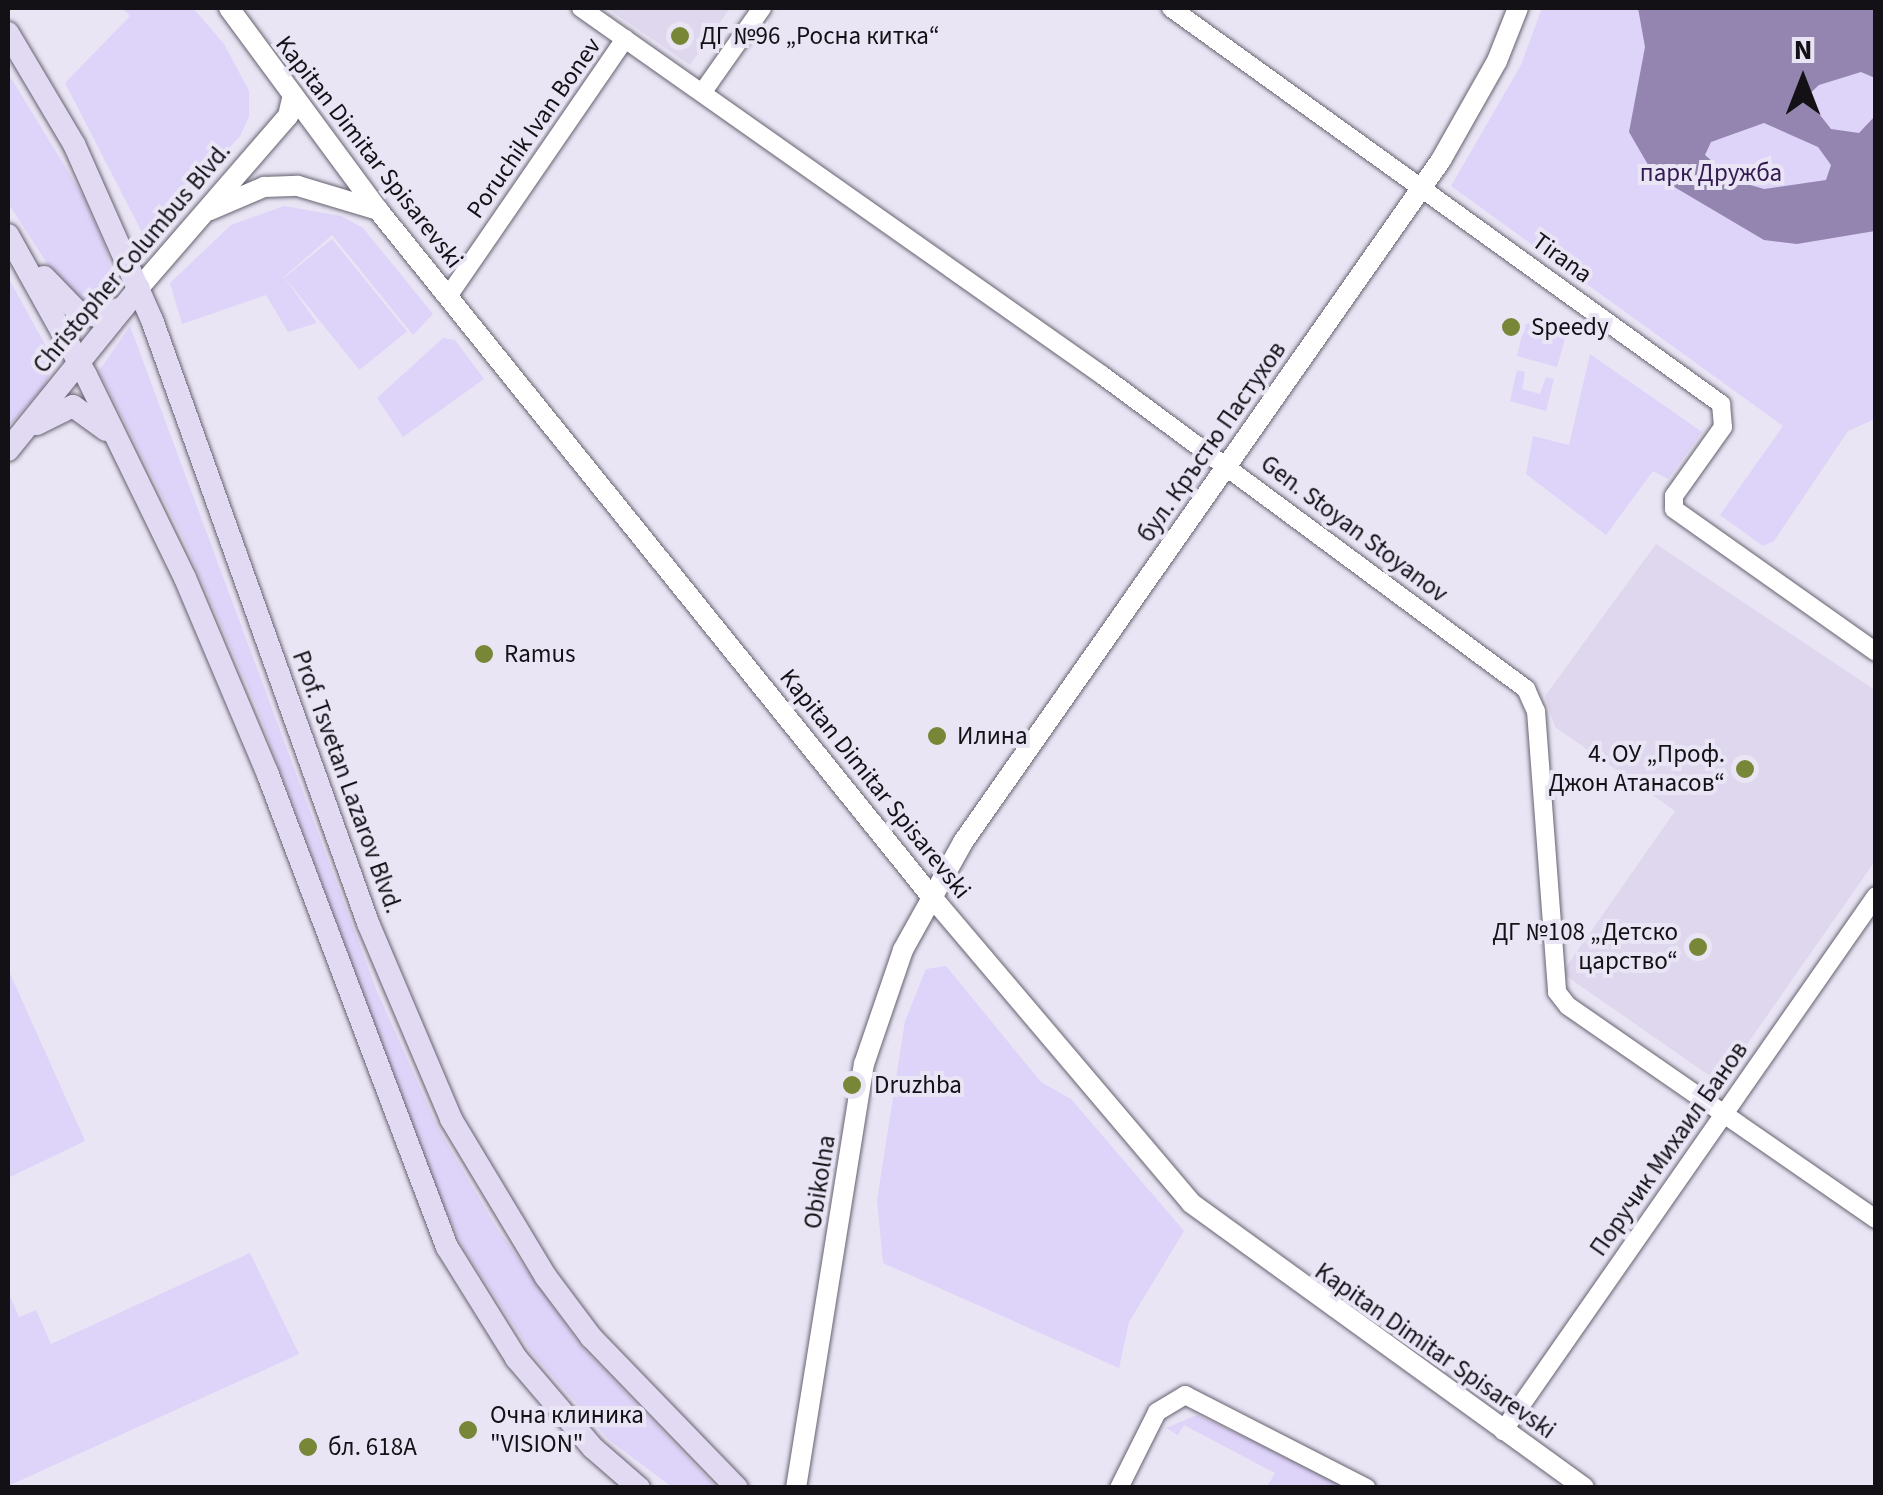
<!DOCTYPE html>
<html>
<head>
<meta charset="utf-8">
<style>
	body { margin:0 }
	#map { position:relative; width:1883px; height:1495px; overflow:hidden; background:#eae5f5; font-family:"Source Sans 3",sans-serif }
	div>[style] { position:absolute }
	.built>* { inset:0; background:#ded7ed }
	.green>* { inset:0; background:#ded3f8; transform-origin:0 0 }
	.water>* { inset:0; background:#9385af }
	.roads { filter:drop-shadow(0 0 2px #66626f) drop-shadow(0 0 2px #66626f) }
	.minor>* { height:18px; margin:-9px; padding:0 9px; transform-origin:9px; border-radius:9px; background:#fff }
	.tertiary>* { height:20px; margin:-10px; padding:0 10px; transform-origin:10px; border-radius:10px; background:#fff }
	.secondary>* { height:22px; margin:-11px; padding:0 11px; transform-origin:11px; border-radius:11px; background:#e2d9f3 }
	.dots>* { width:28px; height:28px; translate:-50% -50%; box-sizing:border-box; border:5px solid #eae5f5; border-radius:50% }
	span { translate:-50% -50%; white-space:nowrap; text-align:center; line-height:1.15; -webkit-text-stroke:8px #eae5f5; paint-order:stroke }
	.poi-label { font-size:25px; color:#131116 }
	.left { translate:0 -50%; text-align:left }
	.right { translate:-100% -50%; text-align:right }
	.street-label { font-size:25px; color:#131116 }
	.park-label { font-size:25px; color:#311b51 }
	.frame { position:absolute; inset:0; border:10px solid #131116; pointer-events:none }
	.north { position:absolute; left:1753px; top:30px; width:100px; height:100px; -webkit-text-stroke:8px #eae5f5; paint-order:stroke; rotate:0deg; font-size:28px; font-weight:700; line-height:40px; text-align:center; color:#131116 }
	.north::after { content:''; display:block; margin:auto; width:35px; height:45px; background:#131116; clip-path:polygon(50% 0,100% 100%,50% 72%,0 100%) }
</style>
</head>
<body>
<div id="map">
	<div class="built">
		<i style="clip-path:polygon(607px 8px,730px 8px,690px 65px)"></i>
		<i style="clip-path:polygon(1656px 544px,1875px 690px,1875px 861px,1720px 1083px,1562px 973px,1675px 811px,1555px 727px,1545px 696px)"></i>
	</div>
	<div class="green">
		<i style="clip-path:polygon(122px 8px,193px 8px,224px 44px,249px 91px,249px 117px,240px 136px,146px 240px,65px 83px,130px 16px)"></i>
		<i style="clip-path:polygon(1542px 8px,1875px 8px,1875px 419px,1848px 431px,1774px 541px,1763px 546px,1720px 515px,1783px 426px,1451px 186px,1521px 65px)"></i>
		<i style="clip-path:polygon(8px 73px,83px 196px,106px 249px,115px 287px,98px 306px,85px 307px,63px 288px,8px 203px)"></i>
		<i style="clip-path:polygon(284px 206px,341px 216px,363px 228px,433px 314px,413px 335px,332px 235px,284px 277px,317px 323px,288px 332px,266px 295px,182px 324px,170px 283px,231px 225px)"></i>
		<i style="left:332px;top:239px;width:119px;height:61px;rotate:51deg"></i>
		<i style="clip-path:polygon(8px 277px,54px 361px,45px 386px,8px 427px)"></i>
		<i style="clip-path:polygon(1538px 316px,1565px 339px,1557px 367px,1517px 356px,1524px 326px)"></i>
		<i style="clip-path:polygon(130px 326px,376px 989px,438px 1128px,496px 1227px,580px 1345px,716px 1487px,672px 1487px,609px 1440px,531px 1352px,464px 1249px,437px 1192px,257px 708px,183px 538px,99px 371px)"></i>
		<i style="clip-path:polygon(443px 338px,455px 340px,484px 379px,403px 437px,377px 398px)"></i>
		<i style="clip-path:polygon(1590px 354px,1702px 432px,1668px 479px,1653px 471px,1606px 535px,1526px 474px,1533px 436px,1569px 445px)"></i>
		<i style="clip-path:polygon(1517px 370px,1525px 372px,1522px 389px,1540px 394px,1546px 377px,1554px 379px,1546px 411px,1510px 401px)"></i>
		<i style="clip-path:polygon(946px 966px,1041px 1082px,1071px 1099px,1184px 1231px,1129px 1322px,1119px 1368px,883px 1263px,877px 1200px,905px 1021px,926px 969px)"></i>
		<i style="clip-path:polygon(9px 971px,85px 1141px,8px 1178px,8px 972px)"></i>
		<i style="clip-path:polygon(250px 1253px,299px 1354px,8px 1486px,8px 1292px,19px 1317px,36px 1310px,51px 1344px)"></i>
		<i style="clip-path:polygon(1197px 1415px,1353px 1487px,1274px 1487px,1268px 1485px,1275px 1473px,1184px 1425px,1178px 1435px,1166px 1428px)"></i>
	</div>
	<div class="water">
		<i style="clip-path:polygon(evenodd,1638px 8px,1875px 8px,1875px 78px,1861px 72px,1819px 85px,1806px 97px,1831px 129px,1859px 133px,1875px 116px,1875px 231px,1797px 244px,1764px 240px,1654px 175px,1629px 132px,1645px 47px,1638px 8px,1764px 123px,1818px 147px,1831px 165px,1826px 180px,1764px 189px,1733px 180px,1705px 155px,1711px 142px,1764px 123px)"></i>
	</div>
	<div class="roads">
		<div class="minor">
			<i style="left:581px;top:8px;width:637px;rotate:35.16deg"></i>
			<i style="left:1102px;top:375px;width:528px;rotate:36.52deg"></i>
			<i style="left:1526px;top:689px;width:24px;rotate:66deg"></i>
			<i style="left:1536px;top:711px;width:282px;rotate:85.7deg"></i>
			<i style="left:1557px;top:992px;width:18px;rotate:52deg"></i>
			<i style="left:1568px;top:1006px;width:374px;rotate:34.7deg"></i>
			<i style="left:1171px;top:8px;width:678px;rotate:35.75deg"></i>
			<i style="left:1721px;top:404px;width:23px;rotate:85deg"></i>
			<i style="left:1723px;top:427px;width:85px;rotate:125.4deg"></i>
			<i style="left:1674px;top:496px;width:13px;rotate:90deg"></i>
			<i style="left:1674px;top:509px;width:247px;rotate:35.3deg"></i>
			<i style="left:702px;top:93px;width:104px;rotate:-54.8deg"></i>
			<i style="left:449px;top:295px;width:311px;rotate:-55.5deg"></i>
			<i style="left:1503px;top:1431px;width:652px;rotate:-55.12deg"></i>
			<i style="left:1119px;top:1488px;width:85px;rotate:-63.4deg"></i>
			<i style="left:1157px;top:1412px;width:33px;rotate:-31deg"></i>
			<i style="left:1185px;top:1395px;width:204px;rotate:27.1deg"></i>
		</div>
		<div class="tertiary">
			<i style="left:229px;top:8px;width:251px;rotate:53.6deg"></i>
			<i style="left:378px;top:210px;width:881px;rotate:51.13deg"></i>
			<i style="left:931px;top:896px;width:402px;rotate:49.7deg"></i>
			<i style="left:1191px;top:1203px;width:485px;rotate:35.9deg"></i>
			<i style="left:210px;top:210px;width:59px;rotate:-23.1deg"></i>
			<i style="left:264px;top:187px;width:34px;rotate:-2deg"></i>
			<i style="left:298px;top:186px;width:84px;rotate:16.7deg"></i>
			<i style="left:139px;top:288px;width:228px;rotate:-49.1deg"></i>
			<i style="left:288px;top:116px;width:18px;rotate:-77deg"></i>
			<i style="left:796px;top:1488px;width:429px;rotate:-80.9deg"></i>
			<i style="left:864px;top:1064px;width:120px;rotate:-71.1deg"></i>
			<i style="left:903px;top:950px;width:124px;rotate:-60.9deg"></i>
			<i style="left:963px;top:842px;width:833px;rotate:-54.97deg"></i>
			<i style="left:1441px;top:160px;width:114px;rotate:-60.5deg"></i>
			<i style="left:1497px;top:61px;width:57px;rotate:-68.4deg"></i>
		</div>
		<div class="secondary">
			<i style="left:8px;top:33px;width:129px;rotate:59.3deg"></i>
			<i style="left:74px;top:144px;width:193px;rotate:66.1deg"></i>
			<i style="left:152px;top:320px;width:641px;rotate:70.29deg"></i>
			<i style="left:368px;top:923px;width:213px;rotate:67deg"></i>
			<i style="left:451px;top:1119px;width:184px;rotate:59deg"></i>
			<i style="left:546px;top:1277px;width:75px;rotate:53.1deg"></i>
			<i style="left:591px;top:1337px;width:210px;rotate:46deg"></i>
			<i style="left:8px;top:235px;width:160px;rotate:60.9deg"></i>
			<i style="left:86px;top:375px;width:226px;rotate:64deg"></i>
			<i style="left:185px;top:578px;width:211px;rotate:67.1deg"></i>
			<i style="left:267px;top:772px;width:508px;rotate:69.25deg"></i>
			<i style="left:447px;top:1247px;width:131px;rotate:58.1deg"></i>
			<i style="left:516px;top:1358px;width:118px;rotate:49.5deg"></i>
			<i style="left:593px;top:1448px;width:61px;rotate:41deg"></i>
			<i style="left:44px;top:277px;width:49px;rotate:45.8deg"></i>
			<i style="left:78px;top:312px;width:19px;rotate:12deg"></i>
			<i style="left:97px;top:316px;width:28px;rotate:-18deg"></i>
			<i style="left:37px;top:424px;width:40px;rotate:-26.6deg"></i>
			<i style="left:73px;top:406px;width:41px;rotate:36deg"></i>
			<i style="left:8px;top:450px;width:208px;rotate:-51deg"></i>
		</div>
	</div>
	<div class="dots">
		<i style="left:680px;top:36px;background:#778737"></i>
		<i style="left:1511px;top:327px;background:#778737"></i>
		<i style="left:484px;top:654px;background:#778737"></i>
		<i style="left:937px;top:736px;background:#778737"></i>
		<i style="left:1745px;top:769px;background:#778737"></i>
		<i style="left:1698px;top:947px;background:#778737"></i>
		<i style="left:852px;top:1085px;background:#778737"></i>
		<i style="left:468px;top:1430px;background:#778737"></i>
		<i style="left:308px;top:1447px;background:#778737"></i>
	</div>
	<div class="poi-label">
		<span class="left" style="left:700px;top:36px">ДГ №96 „Росна китка“</span>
		<span class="left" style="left:1531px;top:327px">Speedy</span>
		<span class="left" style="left:504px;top:654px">Ramus</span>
		<span class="left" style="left:957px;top:736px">Илина</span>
		<span class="right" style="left:1725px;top:769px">4. ОУ „Проф.<br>Джон Атанасов“</span>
		<span class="right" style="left:1678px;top:947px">ДГ №108 „Детско<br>царство“</span>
		<span class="left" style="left:874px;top:1085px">Druzhba</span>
		<span class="left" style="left:490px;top:1430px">Очна клиника<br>"VISION"</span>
		<span class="left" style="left:328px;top:1447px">бл. 618А</span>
	</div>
	<div class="street-label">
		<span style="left:534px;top:128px;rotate:-55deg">Рoruchik Ivan Bonev</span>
		<span style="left:369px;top:152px;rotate:52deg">Kapitan Dimitar Spisarevski</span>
		<span style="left:132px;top:258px;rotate:-50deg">Christopher Columbus Blvd.</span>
		<span style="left:1562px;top:258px;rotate:36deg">Tirana</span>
		<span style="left:1212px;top:442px;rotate:-55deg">бул. Кръстю Пастухов</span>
		<span style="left:1354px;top:529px;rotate:37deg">Gen. Stoyan Stoyanov</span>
		<span style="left:347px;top:782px;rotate:70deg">Prof. Tsvetan Lazarov Blvd.</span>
		<span style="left:875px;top:784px;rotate:51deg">Kapitan Dimitar Spisarevski</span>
		<span style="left:1669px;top:1149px;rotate:-55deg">Поручик Михаил Банов</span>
		<span style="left:820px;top:1182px;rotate:-81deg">Obikolna</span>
		<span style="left:1435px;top:1351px;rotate:35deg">Kapitan Dimitar Spisarevski</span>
	</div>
	<div class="park-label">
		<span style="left:1711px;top:173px">парк Дружба</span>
	</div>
	<div class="frame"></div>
	<div class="north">N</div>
</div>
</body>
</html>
